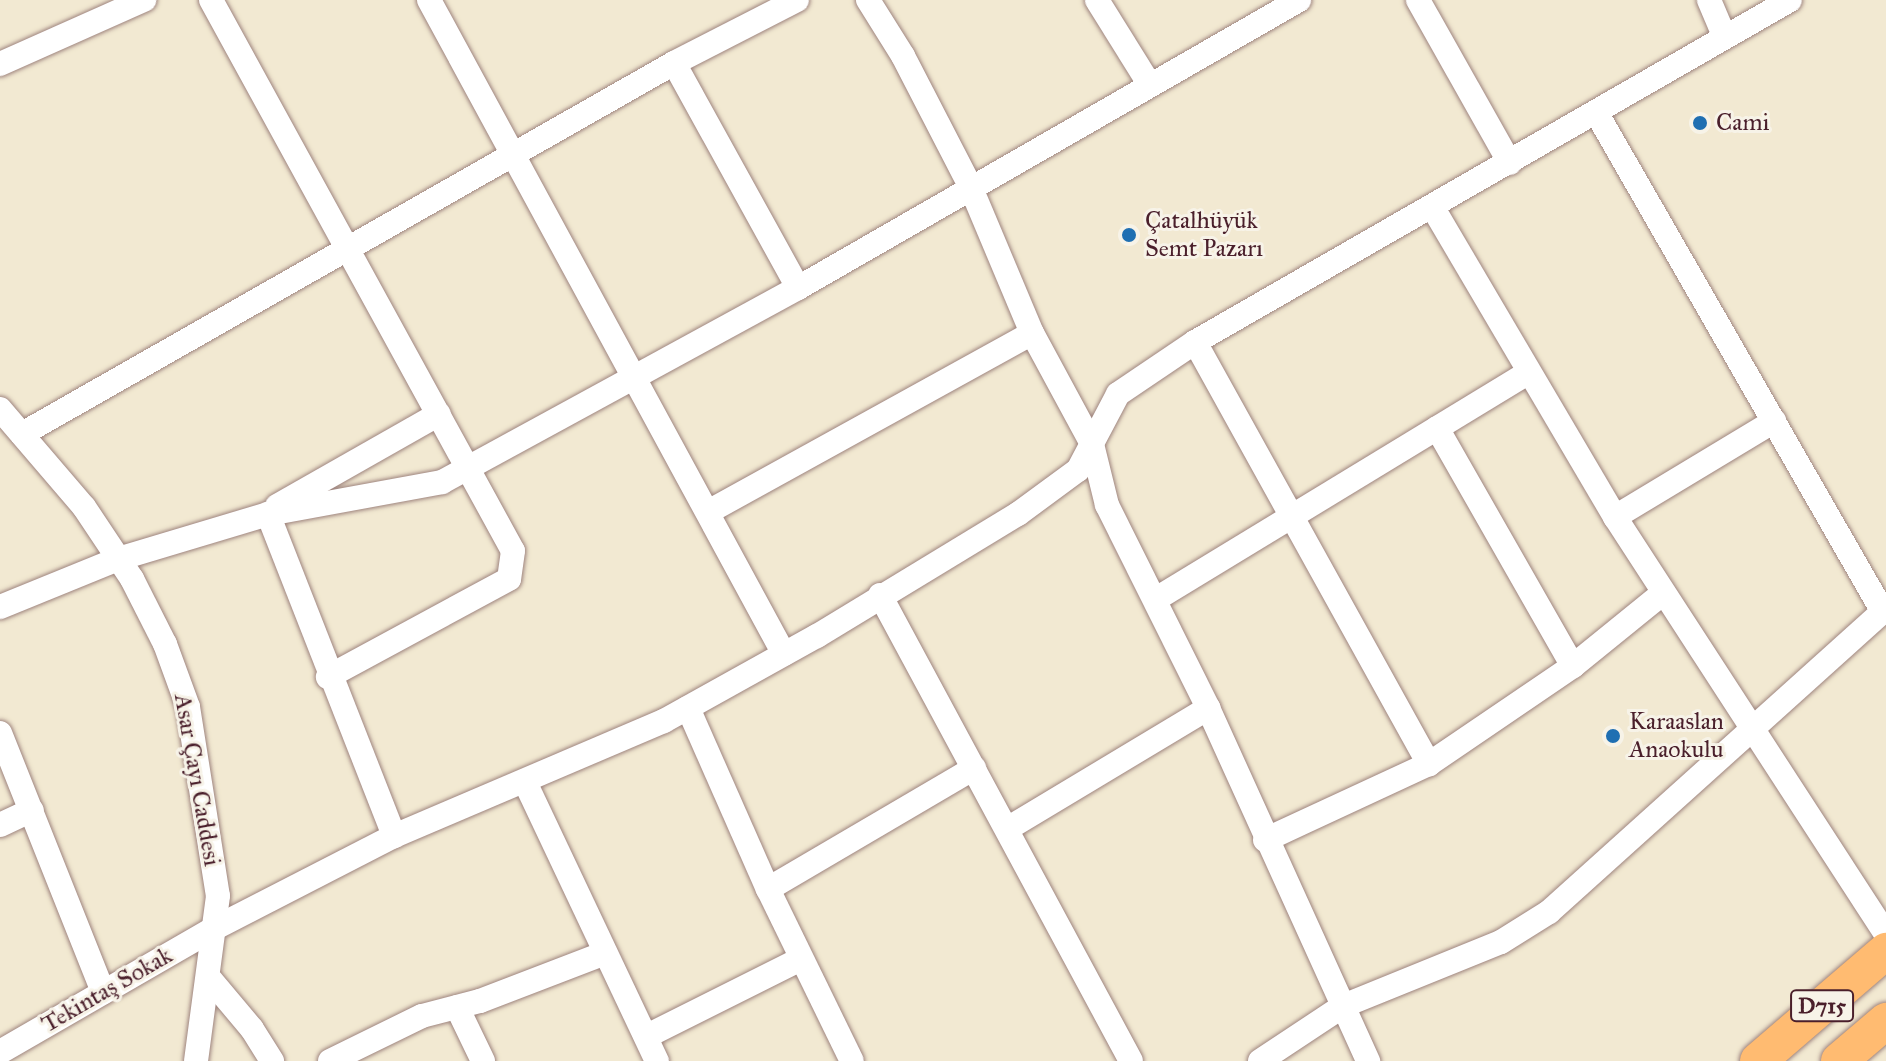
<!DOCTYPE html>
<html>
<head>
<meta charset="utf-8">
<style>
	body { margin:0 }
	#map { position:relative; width:1886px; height:1061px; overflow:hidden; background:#f2e9d2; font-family:"IM FELL Great Primer",serif }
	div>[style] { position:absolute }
	.roads { filter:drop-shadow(0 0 2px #9e847e) drop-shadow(0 0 2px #9e847e) }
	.minor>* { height:24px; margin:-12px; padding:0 12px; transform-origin:12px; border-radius:12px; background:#fff }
	.highway>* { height:36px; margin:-18px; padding:0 18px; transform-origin:18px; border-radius:18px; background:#ffbb71 }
	.dots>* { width:22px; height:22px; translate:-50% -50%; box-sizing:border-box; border:4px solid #f7f3e8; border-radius:50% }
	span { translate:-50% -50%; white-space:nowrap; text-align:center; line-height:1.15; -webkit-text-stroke:6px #f7f3e8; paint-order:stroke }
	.shield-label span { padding:2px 6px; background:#f7f3e8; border:2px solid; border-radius:6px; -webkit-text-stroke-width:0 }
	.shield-label { font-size:22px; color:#4a1f2b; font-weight:700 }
	.poi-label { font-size:24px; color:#4a1f2b }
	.left { translate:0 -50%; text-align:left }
	.street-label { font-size:24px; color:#4a1f2b }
</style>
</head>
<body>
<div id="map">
	<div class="roads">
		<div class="minor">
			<i style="left:211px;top:0;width:628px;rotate:61.27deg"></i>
			<i style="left:513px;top:551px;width:28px;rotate:98deg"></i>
			<i style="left:509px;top:579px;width:206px;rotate:151.6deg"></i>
			<i style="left:429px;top:0;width:744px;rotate:61.51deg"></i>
			<i style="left:868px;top:0;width:66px;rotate:58deg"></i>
			<i style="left:903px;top:56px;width:148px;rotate:62.7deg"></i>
			<i style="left:971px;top:188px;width:157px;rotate:67.2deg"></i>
			<i style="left:1032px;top:333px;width:126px;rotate:61.6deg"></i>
			<i style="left:1092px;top:444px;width:63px;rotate:76.2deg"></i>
			<i style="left:1107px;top:505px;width:227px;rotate:63.5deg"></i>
			<i style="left:1208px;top:708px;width:388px;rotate:65.6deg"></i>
			<i style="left:1097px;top:0;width:100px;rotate:58.1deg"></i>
			<i style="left:1418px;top:0;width:187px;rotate:60.6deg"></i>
			<i style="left:1709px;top:0;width:39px;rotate:67deg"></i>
			<i style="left:674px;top:63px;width:257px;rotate:61.1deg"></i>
			<i style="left:0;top:64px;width:158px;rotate:-24deg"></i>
			<i style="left:1596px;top:112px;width:577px;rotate:60.14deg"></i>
			<i style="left:1433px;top:208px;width:359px;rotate:59.5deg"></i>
			<i style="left:1615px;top:517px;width:497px;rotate:57deg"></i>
			<i style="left:1195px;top:342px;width:483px;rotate:61deg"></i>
			<i style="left:0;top:409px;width:129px;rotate:49.4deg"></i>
			<i style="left:84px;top:507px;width:87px;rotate:56.3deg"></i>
			<i style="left:132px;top:579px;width:73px;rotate:63.1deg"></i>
			<i style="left:165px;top:644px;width:67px;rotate:69.9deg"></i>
			<i style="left:188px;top:707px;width:191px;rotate:81deg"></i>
			<i style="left:218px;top:896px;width:166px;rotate:97.6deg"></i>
			<i style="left:1437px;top:428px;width:274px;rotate:60.3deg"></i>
			<i style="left:22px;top:434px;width:750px;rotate:-29.64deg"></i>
			<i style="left:674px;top:63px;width:138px;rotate:-27.1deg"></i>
			<i style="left:277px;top:506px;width:186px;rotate:-29.6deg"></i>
			<i style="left:708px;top:512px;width:370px;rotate:-28.9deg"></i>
			<i style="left:268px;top:514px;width:346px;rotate:68.6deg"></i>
			<i style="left:1615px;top:517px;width:186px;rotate:-31.1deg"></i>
			<i style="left:880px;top:595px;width:529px;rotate:61.69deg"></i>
			<i style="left:1156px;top:599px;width:433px;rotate:-31.3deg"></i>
			<i style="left:0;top:607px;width:127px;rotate:-22.1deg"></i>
			<i style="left:118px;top:559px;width:157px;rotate:-16.7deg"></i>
			<i style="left:268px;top:514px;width:177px;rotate:-10.4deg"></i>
			<i style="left:442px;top:482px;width:405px;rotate:-28.6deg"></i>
			<i style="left:798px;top:288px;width:578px;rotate:-29.89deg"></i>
			<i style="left:688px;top:708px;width:198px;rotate:66.2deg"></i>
			<i style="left:768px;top:889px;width:191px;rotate:64deg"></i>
			<i style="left:0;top:733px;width:279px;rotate:68.3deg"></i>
			<i style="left:525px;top:782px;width:309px;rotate:64.7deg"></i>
			<i style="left:0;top:825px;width:35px;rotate:-25deg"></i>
			<i style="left:1007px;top:829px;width:235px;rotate:-31deg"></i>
			<i style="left:1265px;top:840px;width:181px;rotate:-24.9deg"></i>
			<i style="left:1429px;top:764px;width:174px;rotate:-34.2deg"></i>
			<i style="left:1573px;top:666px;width:116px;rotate:-39deg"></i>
			<i style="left:768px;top:889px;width:239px;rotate:-30.4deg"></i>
			<i style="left:210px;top:979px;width:65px;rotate:50deg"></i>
			<i style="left:252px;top:1029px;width:38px;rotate:58deg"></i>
			<i style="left:457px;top:1007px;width:60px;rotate:64.3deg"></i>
			<i style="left:647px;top:1036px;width:172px;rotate:-26.6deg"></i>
			<i style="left:0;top:1052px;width:248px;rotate:-30deg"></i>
			<i style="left:215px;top:928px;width:201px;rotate:-27.2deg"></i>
			<i style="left:394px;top:836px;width:293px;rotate:-23.1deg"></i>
			<i style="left:664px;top:721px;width:175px;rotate:-29.1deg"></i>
			<i style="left:817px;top:636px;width:235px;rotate:-31.3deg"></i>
			<i style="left:1018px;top:514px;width:74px;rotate:-36.3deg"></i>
			<i style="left:1078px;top:470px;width:86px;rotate:-62.2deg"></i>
			<i style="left:1118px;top:394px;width:93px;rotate:-34deg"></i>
			<i style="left:1195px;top:342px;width:686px;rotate:-29.89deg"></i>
			<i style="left:330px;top:1061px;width:102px;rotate:-26.1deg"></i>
			<i style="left:422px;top:1016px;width:60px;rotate:-14.5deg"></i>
			<i style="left:480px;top:1001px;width:134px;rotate:-21deg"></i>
			<i style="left:1260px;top:1061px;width:100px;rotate:-33.5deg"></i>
			<i style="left:1343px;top:1006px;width:170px;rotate:-22.1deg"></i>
			<i style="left:1501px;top:942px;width:57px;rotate:-32deg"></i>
			<i style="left:1549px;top:912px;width:453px;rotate:-42deg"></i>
		</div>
		<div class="highway">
			<i style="left:1758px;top:1061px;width:169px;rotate:-40.7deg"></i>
			<i style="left:1839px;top:1061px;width:62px;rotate:-40.4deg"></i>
		</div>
	</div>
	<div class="dots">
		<i style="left:1700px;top:123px;background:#1f6fb2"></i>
		<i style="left:1129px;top:235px;background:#1f6fb2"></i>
		<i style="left:1613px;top:736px;background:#1f6fb2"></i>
	</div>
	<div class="shield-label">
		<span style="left:1822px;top:1006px">D715</span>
	</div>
	<div class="poi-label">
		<span class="left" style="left:1716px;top:123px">Cami</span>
		<span class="left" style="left:1145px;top:235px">Çatalhüyük<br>Semt Pazarı</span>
		<span class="left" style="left:1629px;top:736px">Karaaslan<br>Anaokulu</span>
	</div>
	<div class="street-label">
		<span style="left:197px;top:780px;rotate:80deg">Asar Çayı Caddesi</span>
		<span style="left:107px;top:990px;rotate:-30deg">Tekintaş Sokak</span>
	</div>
</div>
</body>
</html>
